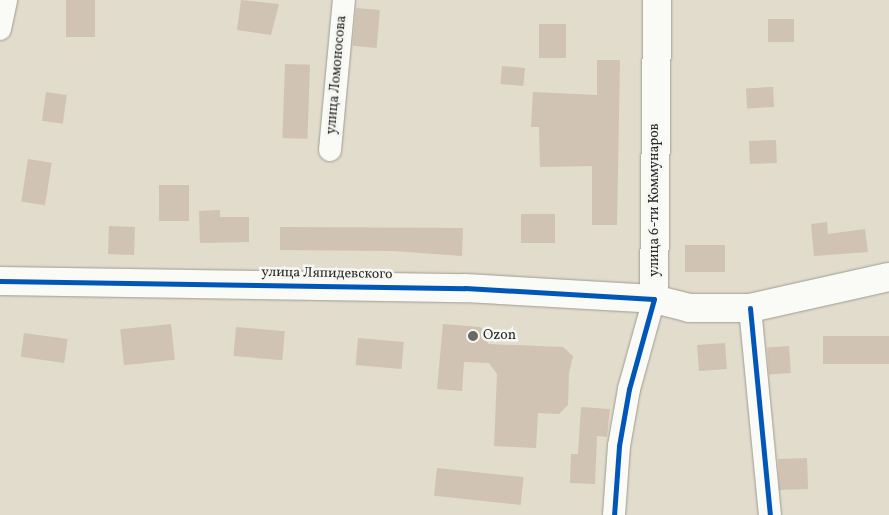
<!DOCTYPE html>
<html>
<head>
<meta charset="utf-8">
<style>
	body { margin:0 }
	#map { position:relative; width:889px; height:515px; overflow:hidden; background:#e1dccb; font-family:Vollkorn,serif }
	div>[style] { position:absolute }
	.building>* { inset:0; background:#d0c3b3; transform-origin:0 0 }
	.roads { filter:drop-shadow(0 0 1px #9f9c93) drop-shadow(0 0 1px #9f9c93) }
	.street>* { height:22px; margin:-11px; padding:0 11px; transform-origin:11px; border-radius:11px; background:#fafaf7 }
	.secondary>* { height:28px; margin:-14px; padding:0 14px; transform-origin:14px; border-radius:14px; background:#fafaf7 }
	.cycleway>* { height:5px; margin:-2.5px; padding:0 2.5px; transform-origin:2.5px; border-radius:2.5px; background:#0057b8 }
	.dots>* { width:14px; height:14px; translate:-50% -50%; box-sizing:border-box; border:2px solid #f6f6f2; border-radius:50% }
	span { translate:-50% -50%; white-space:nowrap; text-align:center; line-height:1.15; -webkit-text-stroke:5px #f6f6f2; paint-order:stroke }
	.street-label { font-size:14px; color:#2b2b2b }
	.poi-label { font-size:14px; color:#2b2b2b }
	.left { translate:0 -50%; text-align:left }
</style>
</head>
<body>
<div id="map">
	<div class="building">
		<i style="left:66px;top:0;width:29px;height:37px"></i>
		<i style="clip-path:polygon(241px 0,279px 4px,271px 35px,237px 30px)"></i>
		<i style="left:356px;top:8px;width:24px;height:38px;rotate:5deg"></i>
		<i style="left:768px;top:19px;width:26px;height:23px"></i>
		<i style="left:539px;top:24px;width:27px;height:34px"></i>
		<i style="clip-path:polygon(597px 60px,620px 60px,617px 225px,592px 225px,592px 166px,540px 167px,539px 127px,531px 127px,533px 92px,597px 95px)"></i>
		<i style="left:285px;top:64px;width:25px;height:74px;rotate:2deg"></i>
		<i style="left:502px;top:66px;width:23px;height:18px;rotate:5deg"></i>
		<i style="left:773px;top:87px;width:20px;height:27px;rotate:87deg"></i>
		<i style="left:46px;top:92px;width:21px;height:29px;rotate:8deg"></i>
		<i style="left:776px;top:140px;width:23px;height:27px;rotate:88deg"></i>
		<i style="left:28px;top:159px;width:24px;height:43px;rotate:9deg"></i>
		<i style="left:159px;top:185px;width:30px;height:36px"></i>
		<i style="clip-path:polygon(220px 210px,220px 217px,249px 217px,249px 242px,200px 243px,199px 211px)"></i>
		<i style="left:555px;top:214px;width:29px;height:34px;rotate:90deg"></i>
		<i style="clip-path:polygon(827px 222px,828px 234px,865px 229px,868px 252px,814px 256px,811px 224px)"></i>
		<i style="left:109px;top:226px;width:26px;height:28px;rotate:2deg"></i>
		<i style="clip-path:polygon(280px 227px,463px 228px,462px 256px,393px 251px,280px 250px)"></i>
		<i style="left:685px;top:245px;width:40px;height:27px"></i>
		<i style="left:171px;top:324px;width:36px;height:51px;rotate:84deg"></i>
		<i style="clip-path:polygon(443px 324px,480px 327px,485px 331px,488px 344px,563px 347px,573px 356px,569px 373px,568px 405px,559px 414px,538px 413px,536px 448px,494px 446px,497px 374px,489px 363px,464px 362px,462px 391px,437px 389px)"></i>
		<i style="left:236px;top:327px;width:49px;height:29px;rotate:5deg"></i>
		<i style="left:24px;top:333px;width:44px;height:24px;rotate:8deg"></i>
		<i style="left:889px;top:336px;width:28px;height:66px;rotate:90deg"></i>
		<i style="left:358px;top:338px;width:46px;height:27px;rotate:5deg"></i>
		<i style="left:725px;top:343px;width:26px;height:28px;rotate:86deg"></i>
		<i style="left:789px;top:346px;width:27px;height:22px;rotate:86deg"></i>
		<i style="clip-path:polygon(581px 407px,610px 409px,607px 437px,597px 436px,595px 484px,570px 483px,571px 454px,578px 454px)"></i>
		<i style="left:807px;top:458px;width:31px;height:29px;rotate:88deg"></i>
		<i style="left:437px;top:468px;width:87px;height:28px;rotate:6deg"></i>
	</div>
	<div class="roads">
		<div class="street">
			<i style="left:0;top:29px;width:30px;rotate:-78deg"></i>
			<i style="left:330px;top:150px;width:151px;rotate:-84.7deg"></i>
			<i style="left:750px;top:308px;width:208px;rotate:84.5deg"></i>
			<i style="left:614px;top:515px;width:69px;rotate:-85.9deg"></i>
			<i style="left:619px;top:446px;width:58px;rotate:-80deg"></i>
			<i style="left:629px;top:389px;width:93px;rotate:-74.5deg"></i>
		</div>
		<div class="secondary">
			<i style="left:0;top:281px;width:465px;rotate:0.9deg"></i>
			<i style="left:465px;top:288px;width:189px;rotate:3.3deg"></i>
			<i style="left:654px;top:299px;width:36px;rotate:14deg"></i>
			<i style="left:689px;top:308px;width:61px"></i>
			<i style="left:750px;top:308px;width:142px;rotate:-12.6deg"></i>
			<i style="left:654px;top:299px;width:299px;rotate:-89.4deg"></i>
		</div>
	</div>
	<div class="cycleway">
		<i style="left:0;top:281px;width:465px;rotate:0.9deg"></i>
		<i style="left:465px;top:288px;width:189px;rotate:3.3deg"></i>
		<i style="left:654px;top:299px;width:93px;rotate:105.5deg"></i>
		<i style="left:629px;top:389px;width:58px;rotate:100deg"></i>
		<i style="left:619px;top:446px;width:69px;rotate:94.1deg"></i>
		<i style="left:750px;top:308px;width:208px;rotate:84.5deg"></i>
	</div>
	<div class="dots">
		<i style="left:473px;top:336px;background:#6b6963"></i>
	</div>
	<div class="street-label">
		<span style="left:337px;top:75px;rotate:-85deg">улица Ломоносова</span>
		<span style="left:655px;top:200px;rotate:-90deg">улица 6-ти Коммунаров</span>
		<span style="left:327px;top:274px;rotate:1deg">улица Ляпидевского</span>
	</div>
	<div class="poi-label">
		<span class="left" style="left:483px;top:336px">Ozon</span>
	</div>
</div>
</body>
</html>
